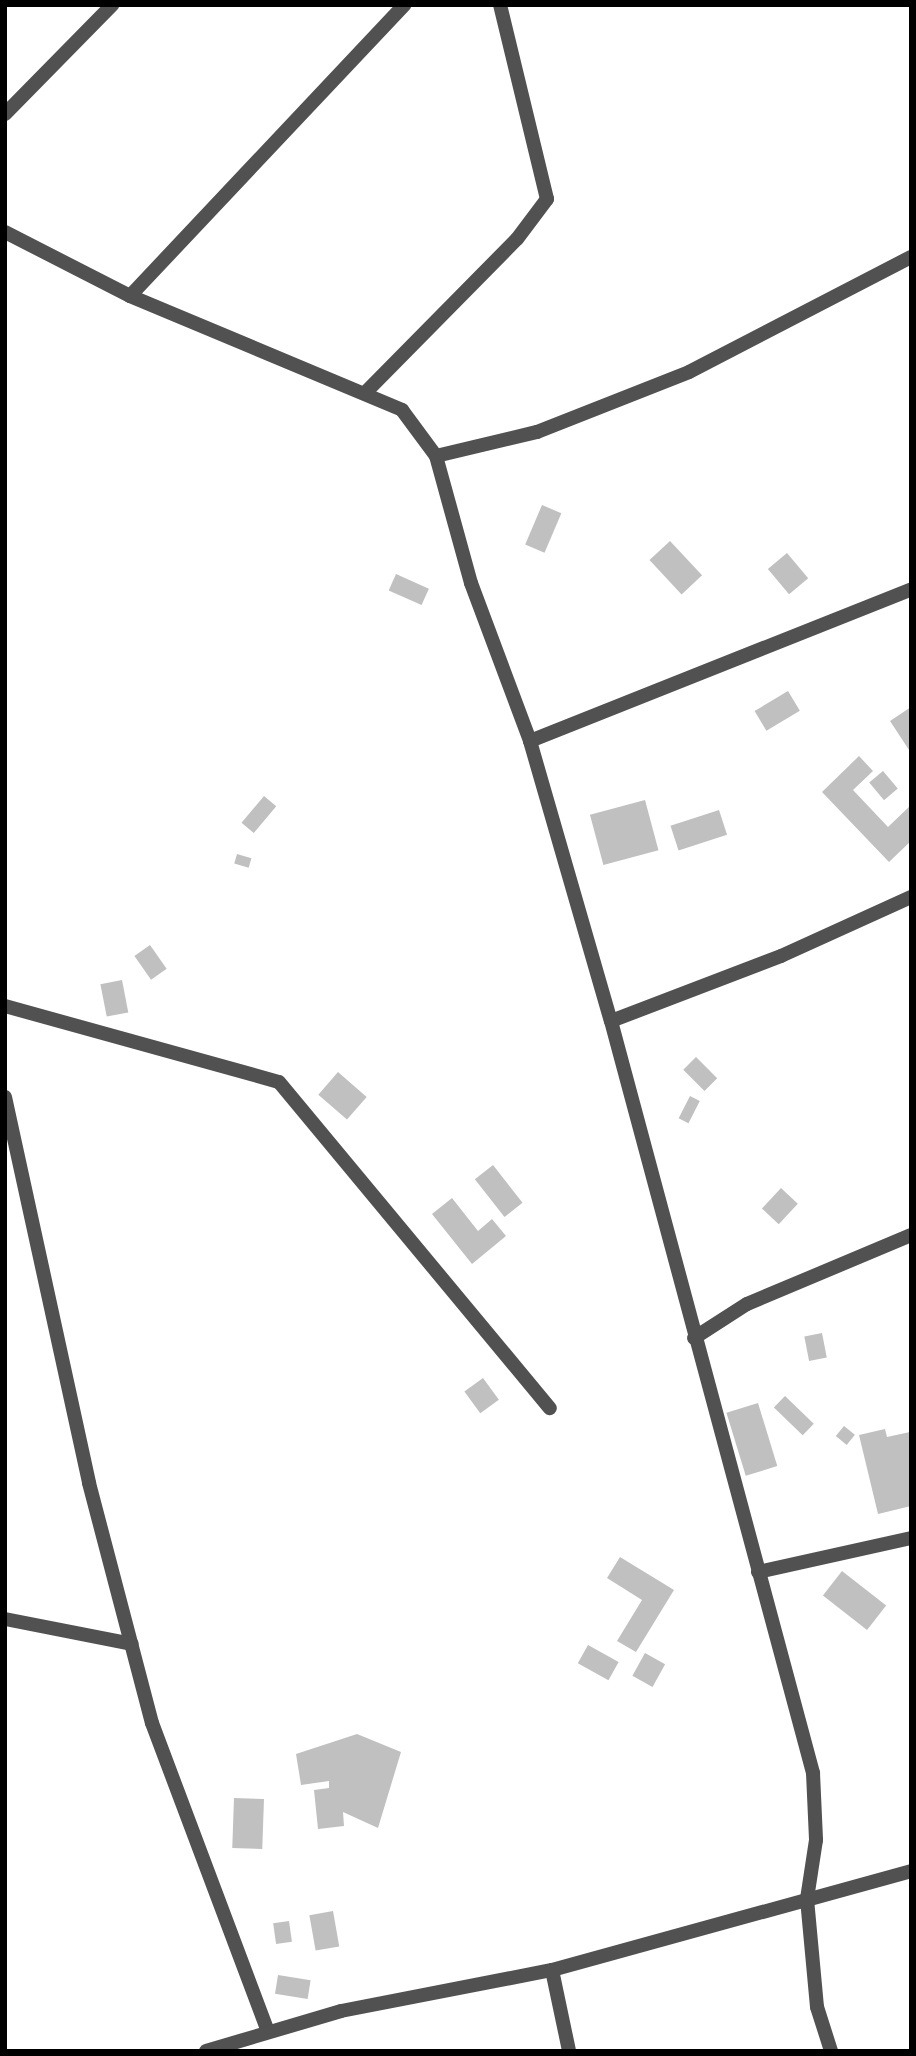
<!DOCTYPE html>
<html>
<head>
<meta charset="utf-8">
<style>
	body { margin:0 }
	#map { position:relative; width:916px; height:2056px; overflow:hidden; background:#fff; font-family:"Noto Sans",sans-serif }
	div>[style] { position:absolute }
	.building>* { inset:0; background:#c0c0c0; transform-origin:0 0 }
	.street>* { height:14px; margin:-7px; padding:0 7px; transform-origin:7px; border-radius:7px; background:#515151 }
	span { translate:-50% -50%; white-space:nowrap; text-align:center; line-height:1.15; -webkit-text-stroke:5px #fff; paint-order:stroke }
	.frame { position:absolute; inset:0; border:7px solid #000; pointer-events:none }
</style>
</head>
<body>
<div id="map">
	<div class="building">
		<i style="left:542px;top:505px;width:21px;height:43px;rotate:23deg"></i>
		<i style="left:670px;top:541px;width:47px;height:28px;rotate:47deg"></i>
		<i style="left:787px;top:553px;width:33px;height:25px;rotate:50deg"></i>
		<i style="left:396px;top:574px;width:36px;height:18px;rotate:24deg"></i>
		<i style="left:788px;top:691px;width:23px;height:39px;rotate:59deg"></i>
		<i style="clip-path:polygon(911px 707px,911px 753px,890px 721px)"></i>
		<i style="clip-path:polygon(859px 756px,873px 771px,853px 790px,888px 827px,911px 805px,911px 841px,889px 862px,822px 792px)"></i>
		<i style="left:883px;top:771px;width:23px;height:18px;rotate:50deg"></i>
		<i style="left:264px;top:796px;width:16px;height:35px;rotate:40deg"></i>
		<i style="left:645px;top:800px;width:52px;height:57px;rotate:75deg"></i>
		<i style="left:719px;top:810px;width:26px;height:51px;rotate:72deg"></i>
		<i style="left:237px;top:854px;width:15px;height:10px;rotate:16deg"></i>
		<i style="left:150px;top:945px;width:29px;height:19px;rotate:55deg"></i>
		<i style="left:122px;top:980px;width:33px;height:22px;rotate:79deg"></i>
		<i style="left:696px;top:1057px;width:30px;height:18px;rotate:45deg"></i>
		<i style="left:338px;top:1072px;width:38px;height:30px;rotate:41deg"></i>
		<i style="left:690px;top:1096px;width:11px;height:25px;rotate:27deg"></i>
		<i style="left:493px;top:1165px;width:48px;height:23px;rotate:52deg"></i>
		<i style="left:781px;top:1188px;width:23px;height:28px;rotate:43deg"></i>
		<i style="clip-path:polygon(452px 1198px,478px 1231px,492px 1219px,506px 1236px,472px 1264px,432px 1214px)"></i>
		<i style="left:822px;top:1333px;width:25px;height:18px;rotate:79deg"></i>
		<i style="left:483px;top:1378px;width:27px;height:23px;rotate:54deg"></i>
		<i style="left:785px;top:1396px;width:40px;height:16px;rotate:44deg"></i>
		<i style="left:758px;top:1403px;width:66px;height:33px;rotate:73deg"></i>
		<i style="left:844px;top:1426px;width:14px;height:13px;rotate:39deg"></i>
		<i style="clip-path:polygon(885px 1429px,887px 1437px,910px 1432px,911px 1506px,878px 1514px,859px 1435px)"></i>
		<i style="clip-path:polygon(620px 1557px,674px 1590px,636px 1652px,617px 1641px,642px 1600px,607px 1578px)"></i>
		<i style="left:842px;top:1571px;width:56px;height:31px;rotate:38deg"></i>
		<i style="left:588px;top:1645px;width:35px;height:21px;rotate:29deg"></i>
		<i style="left:645px;top:1653px;width:23px;height:26px;rotate:29deg"></i>
		<i style="clip-path:polygon(357px 1734px,401px 1752px,378px 1828px,343px 1812px,344px 1826px,318px 1829px,314px 1790px,329px 1788px,329px 1781px,301px 1785px,296px 1754px)"></i>
		<i style="left:234px;top:1798px;width:30px;height:50px;rotate:2deg"></i>
		<i style="left:333px;top:1911px;width:36px;height:24px;rotate:80deg"></i>
		<i style="left:289px;top:1921px;width:21px;height:16px;rotate:82deg"></i>
		<i style="left:278px;top:1975px;width:33px;height:19px;rotate:9deg"></i>
	</div>
	<div class="street">
		<i style="left:5px;top:114px;width:153px;rotate:-45.5deg"></i>
		<i style="left:5px;top:232px;width:140px;rotate:27.1deg"></i>
		<i style="left:130px;top:296px;width:295px;rotate:22.7deg"></i>
		<i style="left:402px;top:410px;width:57px;rotate:53.5deg"></i>
		<i style="left:436px;top:456px;width:132px;rotate:74.6deg"></i>
		<i style="left:471px;top:583px;width:169px;rotate:69.5deg"></i>
		<i style="left:530px;top:741px;width:291px;rotate:73.9deg"></i>
		<i style="left:611px;top:1021px;width:779px;rotate:74.96deg"></i>
		<i style="left:813px;top:1773px;width:67px;rotate:87.4deg"></i>
		<i style="left:816px;top:1840px;width:60px;rotate:98.7deg"></i>
		<i style="left:807px;top:1899px;width:108px;rotate:84.7deg"></i>
		<i style="left:817px;top:2007px;width:46px;rotate:72.3deg"></i>
		<i style="left:130px;top:296px;width:400px;rotate:-46.7deg"></i>
		<i style="left:365px;top:393px;width:216px;rotate:-45.4deg"></i>
		<i style="left:517px;top:239px;width:50px;rotate:-53.1deg"></i>
		<i style="left:547px;top:199px;width:200px;rotate:-103.6deg"></i>
		<i style="left:436px;top:456px;width:104px;rotate:-13.4deg"></i>
		<i style="left:537px;top:432px;width:163px;rotate:-21.5deg"></i>
		<i style="left:689px;top:372px;width:250px;rotate:-27.4deg"></i>
		<i style="left:530px;top:741px;width:410px;rotate:-21.7deg"></i>
		<i style="left:5px;top:1006px;width:284px;rotate:15.5deg"></i>
		<i style="left:279px;top:1082px;width:424px;rotate:50.3deg"></i>
		<i style="left:611px;top:1021px;width:182px;rotate:-20.9deg"></i>
		<i style="left:781px;top:956px;width:143px;rotate:-24.4deg"></i>
		<i style="left:5px;top:1097px;width:395px;rotate:77.7deg"></i>
		<i style="left:89px;top:1483px;width:248px;rotate:75.3deg"></i>
		<i style="left:152px;top:1723px;width:329px;rotate:69.4deg"></i>
		<i style="left:694px;top:1338px;width:63px;rotate:-32.7deg"></i>
		<i style="left:747px;top:1304px;width:178px;rotate:-22.8deg"></i>
		<i style="left:758px;top:1572px;width:157px;rotate:-12.5deg"></i>
		<i style="left:5px;top:1619px;width:129px;rotate:11.1deg"></i>
		<i style="left:552px;top:1970px;width:83px;rotate:78.1deg"></i>
		<i style="left:206px;top:2051px;width:141px;rotate:-16.5deg"></i>
		<i style="left:341px;top:2011px;width:215px;rotate:-11deg"></i>
		<i style="left:552px;top:1970px;width:372px;rotate:-15.4deg"></i>
	</div>
	<div class="frame"></div>
</div>
</body>
</html>
